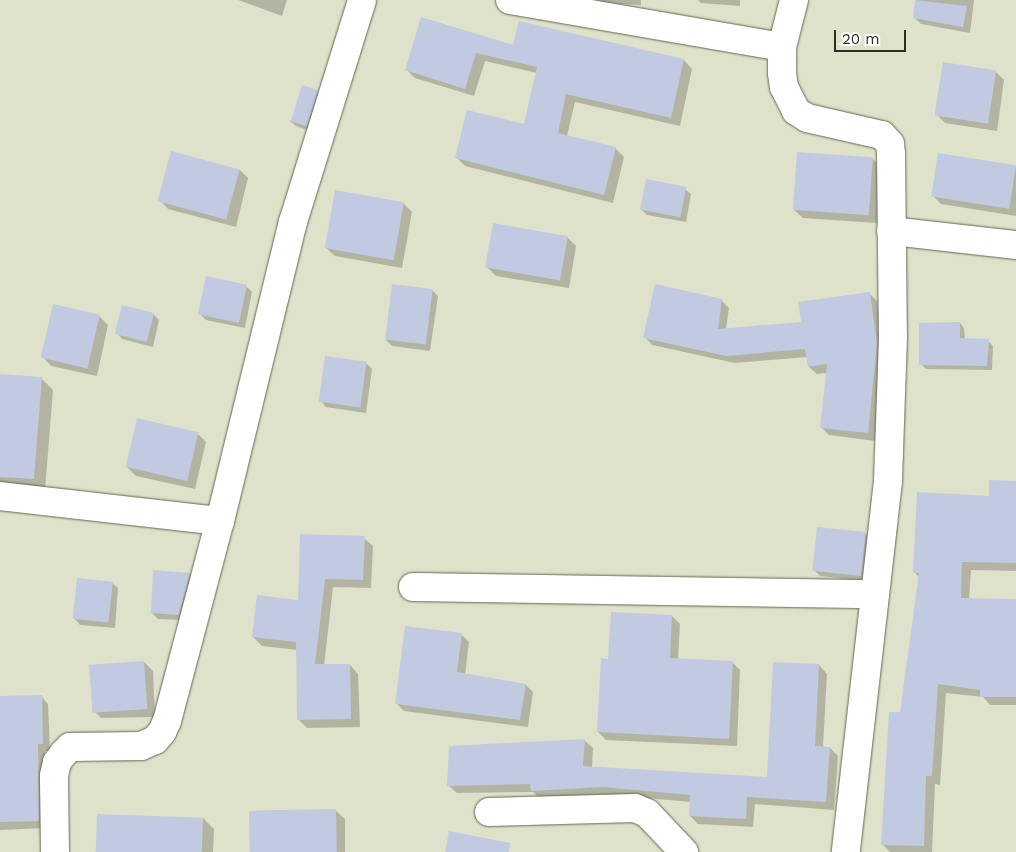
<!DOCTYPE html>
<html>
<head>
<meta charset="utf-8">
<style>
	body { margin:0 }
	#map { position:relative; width:1016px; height:852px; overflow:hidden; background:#dfe2ca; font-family:"Work Sans",sans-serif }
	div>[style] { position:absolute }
	.shadow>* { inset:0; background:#0003 }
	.building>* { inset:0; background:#c1cae0; transform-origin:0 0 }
	.roads { filter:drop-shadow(0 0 1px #656752) drop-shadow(0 0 1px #656752) }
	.minor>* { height:28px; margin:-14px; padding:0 14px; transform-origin:14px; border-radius:14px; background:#fff }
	span { translate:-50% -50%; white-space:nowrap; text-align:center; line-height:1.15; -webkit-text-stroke:5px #fff; paint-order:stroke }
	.scale { position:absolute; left:834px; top:30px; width:72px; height:22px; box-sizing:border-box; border:2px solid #2b2c22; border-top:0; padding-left:6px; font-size:15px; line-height:18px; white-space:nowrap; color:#2b2c22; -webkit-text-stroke:4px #fff; paint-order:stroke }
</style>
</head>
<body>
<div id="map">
	<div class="shadow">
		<i style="clip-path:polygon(238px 0,287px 0,282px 16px)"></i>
		<i style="clip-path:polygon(593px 0,641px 0,641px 5px,596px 3px)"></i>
		<i style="clip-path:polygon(698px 0,740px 0,740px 6px,701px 3px)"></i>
		<i style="clip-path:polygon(917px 0,974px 0,970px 33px,921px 24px,914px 17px)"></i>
		<i style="clip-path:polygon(422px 18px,514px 46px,684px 60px,692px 69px,680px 126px,575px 102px,567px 136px,615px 148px,624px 157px,613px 203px,465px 166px,456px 157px,525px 126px,537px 73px,485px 61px,474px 96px,415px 78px,406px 69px)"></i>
		<i style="clip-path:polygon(995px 71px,1004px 80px,997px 131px,945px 123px,936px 114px)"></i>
		<i style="clip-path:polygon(317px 91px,323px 97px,312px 132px,296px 126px,290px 121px)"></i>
		<i style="clip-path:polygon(872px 158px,881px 167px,877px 223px,803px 218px,794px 210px)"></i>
		<i style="clip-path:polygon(1016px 166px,1016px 216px,941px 204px,932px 195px)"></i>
		<i style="clip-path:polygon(240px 170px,248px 178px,236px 227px,168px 209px,160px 200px)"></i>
		<i style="clip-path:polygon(685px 189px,691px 194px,686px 222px,647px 215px,641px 209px)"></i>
		<i style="clip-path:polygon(403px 203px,412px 212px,402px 268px,335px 256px,326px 248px)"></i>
		<i style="clip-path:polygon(567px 237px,576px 246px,569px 288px,496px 276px,487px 267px)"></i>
		<i style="clip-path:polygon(246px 286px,252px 292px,245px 328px,206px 320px,200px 314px)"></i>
		<i style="clip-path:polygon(432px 290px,438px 296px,430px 351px,392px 346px,386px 340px)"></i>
		<i style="clip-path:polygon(869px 293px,877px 301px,884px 353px,875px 441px,829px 435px,821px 427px,827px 373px,817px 374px,809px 367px,807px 357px,735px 363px,652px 345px,645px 337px,721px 300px,729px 308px,726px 329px,803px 323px)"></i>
		<i style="clip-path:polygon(153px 314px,159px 320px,153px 347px,122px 339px,117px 333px)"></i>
		<i style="clip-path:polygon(99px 316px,108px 325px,97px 376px,51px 366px,43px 357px)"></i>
		<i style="clip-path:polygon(960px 323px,964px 328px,965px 339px,988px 341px,993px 346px,992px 370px,926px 369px,921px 364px)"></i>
		<i style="clip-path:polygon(366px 363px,372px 369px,366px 413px,326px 407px,321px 401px)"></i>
		<i style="clip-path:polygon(0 375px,41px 378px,53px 390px,45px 490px,0 487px)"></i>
		<i style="clip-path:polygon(197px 433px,206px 442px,195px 489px,136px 476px,127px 467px)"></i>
		<i style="clip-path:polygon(1016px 482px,1016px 571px,971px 570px,969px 600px,1016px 601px,1016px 705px,990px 705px,983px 697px,946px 693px,940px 785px,935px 784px,932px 852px,890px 852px,882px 844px,920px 578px,914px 572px,990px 497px)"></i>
		<i style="clip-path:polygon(818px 529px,866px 534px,872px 539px,867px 581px,820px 576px,814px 570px)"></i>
		<i style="clip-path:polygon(364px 538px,373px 546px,371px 588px,333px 587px,324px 666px,350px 665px,358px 674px,360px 727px,307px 728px,298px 719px,297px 650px,262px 646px,253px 637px,299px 602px)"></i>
		<i style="clip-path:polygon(190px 574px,195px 580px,184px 620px,158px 619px,152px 613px)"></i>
		<i style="clip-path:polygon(112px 583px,118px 588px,115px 628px,80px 625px,75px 619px)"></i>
		<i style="clip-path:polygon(672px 616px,680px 624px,678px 659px,732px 662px,740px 670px,737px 746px,606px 740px,598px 732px,610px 660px)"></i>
		<i style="clip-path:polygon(462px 635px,469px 642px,465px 675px,526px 685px,533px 692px,528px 727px,404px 711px,397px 704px)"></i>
		<i style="clip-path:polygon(144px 662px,153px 671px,155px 717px,101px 718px,92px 709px)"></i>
		<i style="clip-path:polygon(819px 665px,827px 674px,823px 747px,830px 748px,838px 756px,834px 810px,755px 804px,753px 827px,698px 824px,690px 816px,691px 802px,612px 795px,540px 799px,533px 792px,457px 793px,448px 785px,584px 740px,593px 748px,592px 767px,769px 779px)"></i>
		<i style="clip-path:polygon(41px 696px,48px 704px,50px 751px,45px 751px,46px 828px,0 830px,0 697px)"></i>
		<i style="clip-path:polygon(336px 811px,345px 819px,345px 852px,250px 852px)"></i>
		<i style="clip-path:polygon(203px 818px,214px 829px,213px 852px,97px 852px)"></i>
	</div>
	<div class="building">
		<i style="clip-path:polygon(915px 0,967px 6px,963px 27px,913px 18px)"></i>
		<i style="clip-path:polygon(421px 17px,513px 45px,519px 21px,684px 59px,671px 118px,566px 94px,558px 133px,616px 147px,604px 195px,455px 158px,467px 110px,524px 124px,537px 67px,476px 53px,465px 89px,405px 70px)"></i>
		<i style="left:943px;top:62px;width:54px;height:54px;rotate:9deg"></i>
		<i style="left:302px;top:85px;width:17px;height:38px;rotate:17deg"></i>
		<i style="left:171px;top:151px;width:71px;height:52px;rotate:15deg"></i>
		<i style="left:797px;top:152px;width:76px;height:58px;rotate:4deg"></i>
		<i style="left:938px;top:153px;width:79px;height:44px;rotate:9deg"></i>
		<i style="left:646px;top:179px;width:41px;height:31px;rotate:11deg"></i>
		<i style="left:335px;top:190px;width:70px;height:59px;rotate:10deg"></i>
		<i style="left:493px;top:223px;width:76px;height:45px;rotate:10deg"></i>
		<i style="left:206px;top:276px;width:42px;height:39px;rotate:12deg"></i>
		<i style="left:392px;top:284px;width:41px;height:56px;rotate:7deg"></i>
		<i style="clip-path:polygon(655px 284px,722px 299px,718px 329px,801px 322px,798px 302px,870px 292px,877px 344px,868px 433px,820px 428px,827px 364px,808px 367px,805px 349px,726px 356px,643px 338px)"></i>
		<i style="left:53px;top:304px;width:48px;height:55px;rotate:13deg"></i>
		<i style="left:122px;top:305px;width:33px;height:30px;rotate:14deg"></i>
		<i style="clip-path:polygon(960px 322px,960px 338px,989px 339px,987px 366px,919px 365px,919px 323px)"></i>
		<i style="left:325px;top:356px;width:42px;height:46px;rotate:8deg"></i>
		<i style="clip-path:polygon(0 374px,42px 377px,34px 479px,0 477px)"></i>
		<i style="left:137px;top:418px;width:63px;height:50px;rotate:13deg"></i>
		<i style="clip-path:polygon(989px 480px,1016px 481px,1016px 563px,962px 562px,961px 598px,1016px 599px,1016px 697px,980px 697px,980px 690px,938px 684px,932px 776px,926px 776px,924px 846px,881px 845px,889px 712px,900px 712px,919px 573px,913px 573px,917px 492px,989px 496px)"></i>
		<i style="left:817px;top:527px;width:49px;height:44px;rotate:6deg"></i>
		<i style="clip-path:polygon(300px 534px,365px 536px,363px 580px,325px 579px,315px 664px,350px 664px,351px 719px,297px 720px,296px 642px,252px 637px,257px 595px,298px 600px)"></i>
		<i style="clip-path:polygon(153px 570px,190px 573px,179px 615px,151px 613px)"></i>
		<i style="left:77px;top:578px;width:36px;height:41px;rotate:6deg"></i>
		<i style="clip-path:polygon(611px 612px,672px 615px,670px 658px,733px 661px,729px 739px,597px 732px,601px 658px,608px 659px)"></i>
		<i style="clip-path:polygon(405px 626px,462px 633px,457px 672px,526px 684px,520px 720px,395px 704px)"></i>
		<i style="left:144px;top:661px;width:48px;height:55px;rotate:86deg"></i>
		<i style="clip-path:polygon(773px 662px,819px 664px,815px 746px,830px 747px,826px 802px,747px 797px,746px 819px,689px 816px,690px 795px,603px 787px,531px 791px,530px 784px,447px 786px,449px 746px,585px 739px,583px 766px,767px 777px)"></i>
		<i style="clip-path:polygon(42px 695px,43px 744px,38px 744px,39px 821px,0 822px,0 696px)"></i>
		<i style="left:336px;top:809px;width:43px;height:87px;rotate:89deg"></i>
		<i style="left:97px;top:814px;width:106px;height:38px;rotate:2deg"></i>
		<i style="clip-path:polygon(449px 831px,510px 843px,509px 852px,445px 852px)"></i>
	</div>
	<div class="roads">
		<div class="minor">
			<i style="left:510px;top:0;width:276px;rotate:9.8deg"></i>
			<i style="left:794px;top:0;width:49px;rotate:104.3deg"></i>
			<i style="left:782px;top:47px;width:26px;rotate:90deg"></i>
			<i style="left:782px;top:73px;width:14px;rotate:82deg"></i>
			<i style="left:784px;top:87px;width:27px;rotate:63deg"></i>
			<i style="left:796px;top:111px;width:13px;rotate:32deg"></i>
			<i style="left:807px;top:118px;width:77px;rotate:12.8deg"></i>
			<i style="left:882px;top:135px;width:12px;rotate:48deg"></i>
			<i style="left:890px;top:144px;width:10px;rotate:84deg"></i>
			<i style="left:891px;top:154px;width:183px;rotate:89.4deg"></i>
			<i style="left:893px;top:337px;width:144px;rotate:92deg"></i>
			<i style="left:888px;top:481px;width:373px;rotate:96.5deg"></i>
			<i style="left:891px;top:231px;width:126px;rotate:6.4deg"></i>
			<i style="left:0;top:496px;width:221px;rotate:6.5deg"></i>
			<i style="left:413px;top:587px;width:462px;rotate:0.9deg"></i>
			<i style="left:489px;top:812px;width:146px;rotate:-1.6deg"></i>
			<i style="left:635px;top:808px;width:13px;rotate:23deg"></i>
			<i style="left:647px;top:813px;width:54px;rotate:46.5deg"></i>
			<i style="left:55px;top:852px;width:76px;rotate:-90.8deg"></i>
			<i style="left:54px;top:776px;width:14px;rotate:-78deg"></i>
			<i style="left:57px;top:762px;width:11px;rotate:-52deg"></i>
			<i style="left:64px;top:753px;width:8px;rotate:-45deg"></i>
			<i style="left:70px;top:747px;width:71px;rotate:-0.8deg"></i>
			<i style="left:141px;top:746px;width:15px;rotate:-23deg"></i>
			<i style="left:155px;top:740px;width:11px;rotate:-49deg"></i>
			<i style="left:162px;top:732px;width:12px;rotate:-66deg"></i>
			<i style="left:167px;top:721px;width:207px;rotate:-75.2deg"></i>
			<i style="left:220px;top:521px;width:308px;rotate:-76.3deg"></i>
			<i style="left:293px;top:222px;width:232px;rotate:-72.7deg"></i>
		</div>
	</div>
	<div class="scale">20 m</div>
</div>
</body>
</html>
